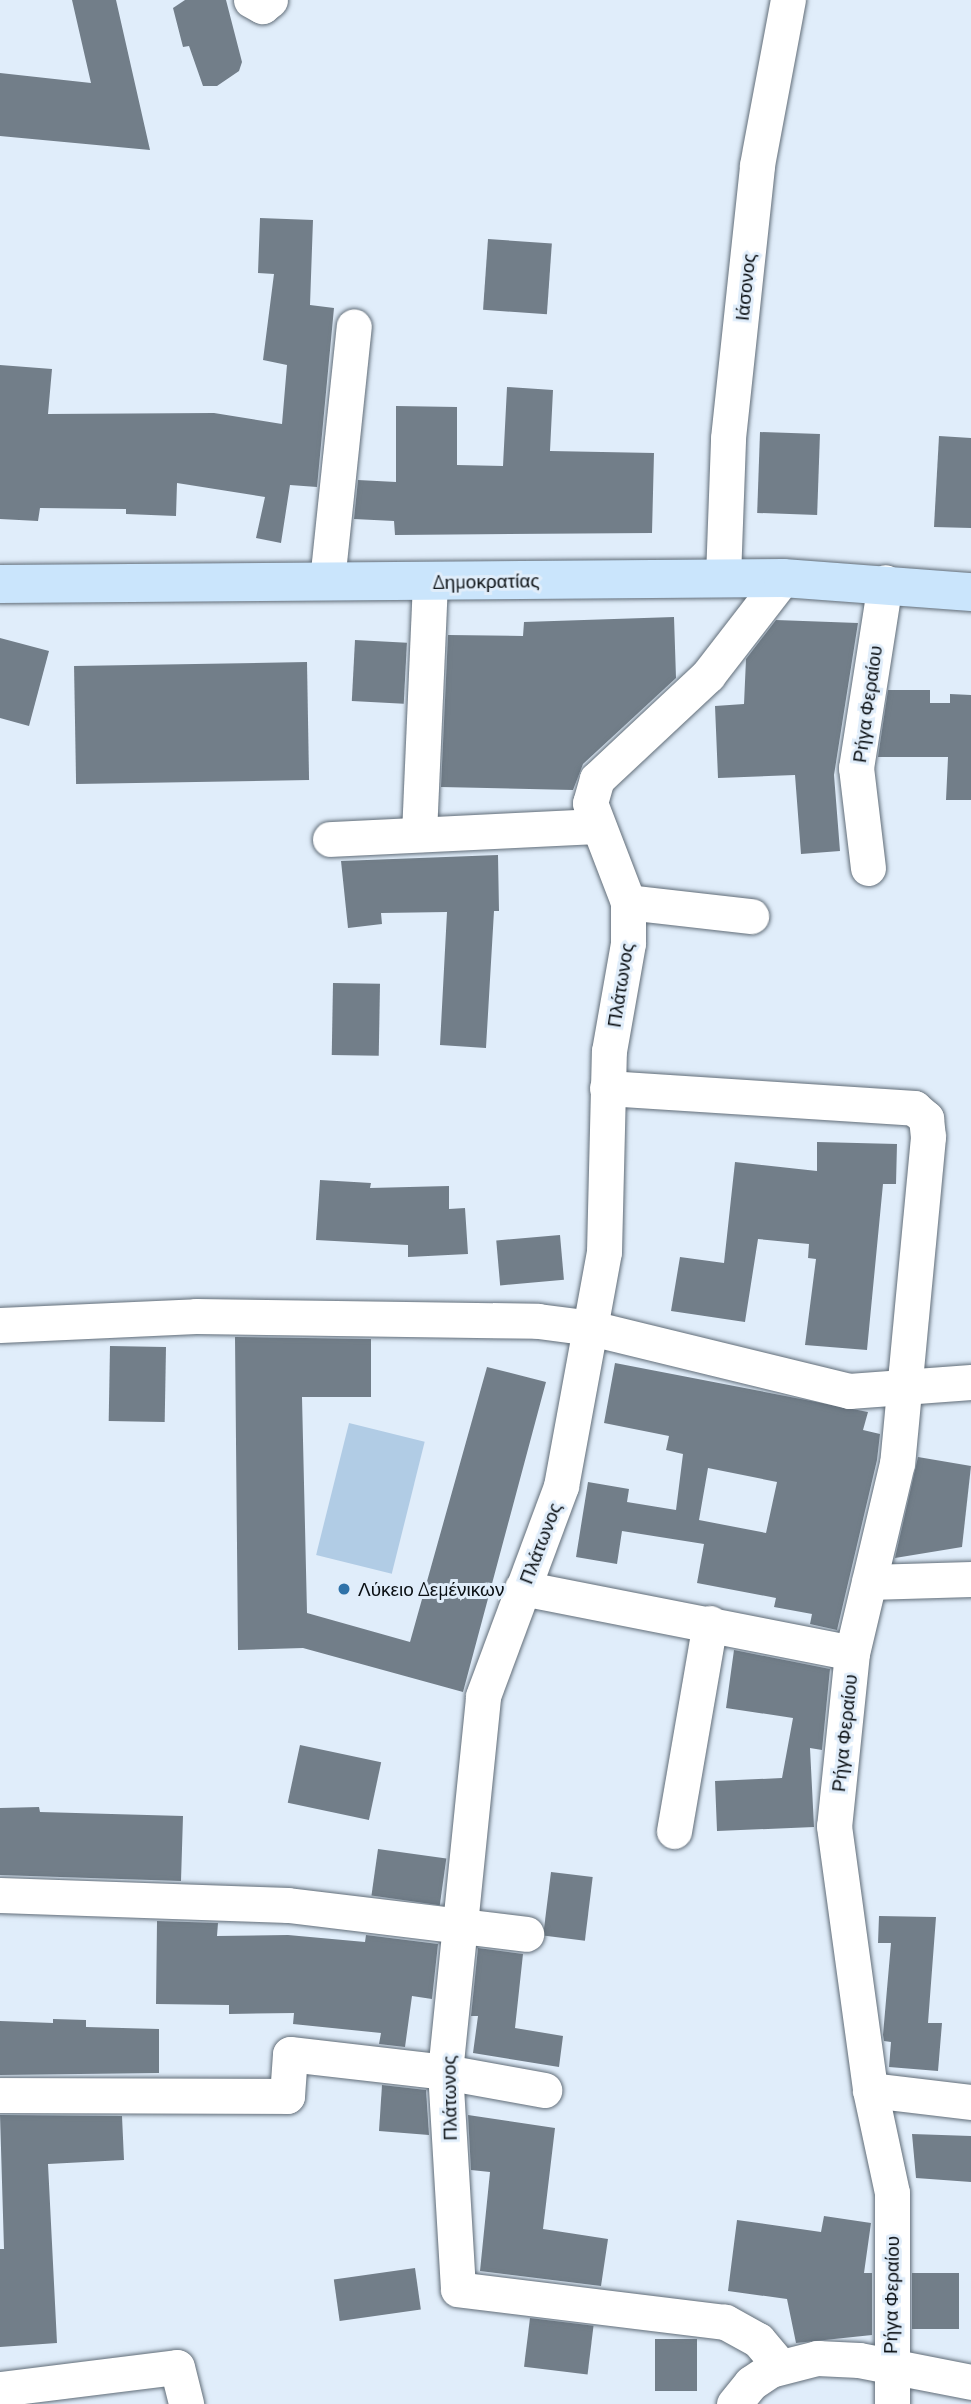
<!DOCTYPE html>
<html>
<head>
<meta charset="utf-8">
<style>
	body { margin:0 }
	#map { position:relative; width:971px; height:2404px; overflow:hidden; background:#e0edfa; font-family:Barlow,sans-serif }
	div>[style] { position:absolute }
	.green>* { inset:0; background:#b1cce5; transform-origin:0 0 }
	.building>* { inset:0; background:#727e89; transform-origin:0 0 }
	.roads { filter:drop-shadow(0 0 2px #616d78) drop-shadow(0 0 2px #616d78) }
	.street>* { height:35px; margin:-17.5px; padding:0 17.5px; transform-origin:17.5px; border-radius:17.5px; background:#fff }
	.primary>* { height:38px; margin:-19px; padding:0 19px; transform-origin:19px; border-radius:19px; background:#cae5fc }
	.dots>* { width:19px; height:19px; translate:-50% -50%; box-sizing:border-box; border:4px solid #e0edfa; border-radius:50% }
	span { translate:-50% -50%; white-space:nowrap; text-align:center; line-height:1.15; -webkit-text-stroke:6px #e0edfa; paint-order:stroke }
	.street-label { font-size:19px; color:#0a0f13 }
	.poi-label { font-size:19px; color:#0a0f13 }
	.left { translate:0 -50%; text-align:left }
</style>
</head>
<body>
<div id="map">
	<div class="green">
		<i style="left:349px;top:1423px;width:78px;height:136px;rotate:14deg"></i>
	</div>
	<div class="building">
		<i style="clip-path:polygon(72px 0,116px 0,150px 150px,0 136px,0 73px,91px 83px)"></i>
		<i style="clip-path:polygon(185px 0,226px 0,242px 62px,239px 71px,217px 86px,203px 86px,189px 46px,183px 47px,173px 8px)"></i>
		<i style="clip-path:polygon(260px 218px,313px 220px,310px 305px,334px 308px,317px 487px,290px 485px,281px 543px,256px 538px,265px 497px,177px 483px,176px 516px,126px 514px,126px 509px,40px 508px,38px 521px,0 519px,0 365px,52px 369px,48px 414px,214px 413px,282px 424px,287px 365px,263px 360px,274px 274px,258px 273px)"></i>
		<i style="left:488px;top:239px;width:64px;height:71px;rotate:4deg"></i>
		<i style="clip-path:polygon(507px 387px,553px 390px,550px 451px,654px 453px,652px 533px,395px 535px,394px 521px,354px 519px,358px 480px,396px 482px,396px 406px,457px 407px,457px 465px,503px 466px)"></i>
		<i style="left:760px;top:432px;width:60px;height:81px;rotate:2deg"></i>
		<i style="clip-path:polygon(939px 436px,971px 438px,971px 528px,934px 527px)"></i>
		<i style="clip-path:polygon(674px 617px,676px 678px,583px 764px,573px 790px,441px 787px,448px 635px,523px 636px,524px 622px)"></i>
		<i style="clip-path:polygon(776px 620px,858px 623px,834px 775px,840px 851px,801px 854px,795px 775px,718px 778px,715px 706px,744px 704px,746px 659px)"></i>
		<i style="clip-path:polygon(0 638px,49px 651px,29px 726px,0 718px)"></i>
		<i style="left:355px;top:640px;width:52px;height:61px;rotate:3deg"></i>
		<i style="left:307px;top:662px;width:118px;height:233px;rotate:89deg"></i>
		<i style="clip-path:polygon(888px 690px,930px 690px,930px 703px,950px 703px,950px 694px,971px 695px,971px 800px,946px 800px,948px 757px,878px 757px)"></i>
		<i style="clip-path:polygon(498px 855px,499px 911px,494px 911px,486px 1048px,440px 1045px,447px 912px,381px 913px,382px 924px,348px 928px,341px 861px)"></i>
		<i style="left:333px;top:983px;width:47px;height:72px;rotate:1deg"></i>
		<i style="clip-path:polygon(817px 1142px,897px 1144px,896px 1184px,883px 1184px,867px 1350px,805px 1345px,816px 1259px,808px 1258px,809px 1244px,758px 1239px,745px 1322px,671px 1311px,680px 1257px,724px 1263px,735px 1162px,817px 1171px)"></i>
		<i style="clip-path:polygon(320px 1180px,371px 1183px,370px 1188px,449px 1186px,449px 1209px,465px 1208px,468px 1254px,408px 1257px,408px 1245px,316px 1240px)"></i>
		<i style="left:560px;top:1235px;width:45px;height:64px;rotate:85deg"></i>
		<i style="clip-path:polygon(235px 1337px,371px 1339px,371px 1397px,302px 1397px,307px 1613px,410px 1642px,487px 1367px,546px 1382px,463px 1692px,303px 1648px,238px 1650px)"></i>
		<i style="left:110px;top:1346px;width:56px;height:75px;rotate:1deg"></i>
		<i style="clip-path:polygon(evenodd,615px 1363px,868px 1412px,863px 1430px,880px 1434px,877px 1460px,837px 1630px,810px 1624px,812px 1614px,774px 1607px,776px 1598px,697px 1583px,704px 1544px,622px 1531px,617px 1564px,576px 1557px,588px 1482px,629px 1489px,627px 1502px,676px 1510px,683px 1454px,666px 1450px,669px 1436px,604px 1423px,615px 1363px,708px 1468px,777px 1482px,766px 1533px,699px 1520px,708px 1468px)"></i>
		<i style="clip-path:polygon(918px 1457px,971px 1466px,962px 1547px,895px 1558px)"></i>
		<i style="clip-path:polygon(734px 1650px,830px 1669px,822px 1750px,810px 1748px,814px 1827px,717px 1831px,715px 1781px,782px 1778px,793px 1718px,726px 1708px)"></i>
		<i style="left:300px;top:1745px;width:83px;height:59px;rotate:12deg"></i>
		<i style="clip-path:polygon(39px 1807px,40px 1812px,183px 1816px,181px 1881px,0 1875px,0 1808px)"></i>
		<i style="left:378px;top:1849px;width:69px;height:47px;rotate:8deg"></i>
		<i style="left:551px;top:1872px;width:42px;height:64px;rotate:7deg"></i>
		<i style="clip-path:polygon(879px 1916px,936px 1917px,928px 2023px,942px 2023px,938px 2071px,889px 2067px,891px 2042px,884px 2041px,883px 2035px,891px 1943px,878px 1943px)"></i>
		<i style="clip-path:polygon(157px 1921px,218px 1923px,217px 1936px,288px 1935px,365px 1942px,366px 1935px,438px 1944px,432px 1999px,412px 1996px,405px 2047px,379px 2044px,381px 2033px,293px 2024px,294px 2013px,229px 2014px,229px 2005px,156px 2004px)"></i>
		<i style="clip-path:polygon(478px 1948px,523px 1954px,515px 2028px,563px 2036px,559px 2067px,473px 2053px,478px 2016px,471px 2016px)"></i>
		<i style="clip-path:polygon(53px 2019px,86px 2020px,86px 2027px,159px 2029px,159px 2073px,0 2075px,0 2021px,53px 2023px)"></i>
		<i style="clip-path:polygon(382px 2085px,426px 2090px,429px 2135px,379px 2131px)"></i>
		<i style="clip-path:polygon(0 2115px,122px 2116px,124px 2160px,48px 2164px,57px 2343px,0 2347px,0 2249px,4px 2249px)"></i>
		<i style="clip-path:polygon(468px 2115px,555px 2128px,543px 2229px,608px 2239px,601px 2286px,480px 2271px,490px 2172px,471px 2170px)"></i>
		<i style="clip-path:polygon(912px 2134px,971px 2136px,971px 2182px,916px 2178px)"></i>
		<i style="clip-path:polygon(824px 2216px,871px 2223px,864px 2273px,872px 2273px,872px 2335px,796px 2343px,787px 2299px,728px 2291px,737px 2220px,821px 2232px)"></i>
		<i style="left:415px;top:2268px;width:42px;height:82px;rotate:82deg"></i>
		<i style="left:912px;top:2273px;width:47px;height:56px"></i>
		<i style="left:530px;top:2318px;width:64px;height:49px;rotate:7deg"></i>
		<i style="left:655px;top:2339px;width:42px;height:52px"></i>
	</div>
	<div class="roads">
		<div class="street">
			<i style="left:251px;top:0;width:13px;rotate:29deg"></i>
			<i style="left:262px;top:6px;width:10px;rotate:-37deg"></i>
			<i style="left:723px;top:577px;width:139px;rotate:-87.9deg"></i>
			<i style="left:728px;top:438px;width:275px;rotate:-83.9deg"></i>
			<i style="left:757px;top:165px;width:168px;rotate:-79.4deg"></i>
			<i style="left:327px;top:581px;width:256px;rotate:-84deg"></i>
			<i style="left:419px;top:834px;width:252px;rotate:-87.5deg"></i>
			<i style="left:330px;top:839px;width:265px;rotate:-2.8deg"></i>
			<i style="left:868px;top:868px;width:101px;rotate:-96.8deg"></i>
			<i style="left:856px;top:768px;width:188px;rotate:-81.1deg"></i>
			<i style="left:628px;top:902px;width:124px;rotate:6.5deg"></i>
			<i style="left:607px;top:1088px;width:308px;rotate:3.7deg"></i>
			<i style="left:914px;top:1108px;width:16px;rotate:40deg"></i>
			<i style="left:926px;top:1118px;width:19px;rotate:84deg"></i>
			<i style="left:928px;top:1137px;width:327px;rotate:95.4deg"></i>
			<i style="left:897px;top:1463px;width:195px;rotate:103.3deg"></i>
			<i style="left:852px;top:1653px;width:174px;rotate:95.9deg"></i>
			<i style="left:834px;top:1826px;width:266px;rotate:82.2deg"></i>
			<i style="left:870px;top:2090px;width:105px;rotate:77.9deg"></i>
			<i style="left:892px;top:2193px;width:211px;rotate:90deg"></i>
			<i style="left:0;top:1325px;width:196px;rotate:-2.6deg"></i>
			<i style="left:196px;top:1316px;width:342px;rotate:0.8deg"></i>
			<i style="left:538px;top:1321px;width:53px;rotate:7.5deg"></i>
			<i style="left:591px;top:1328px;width:266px;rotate:13.7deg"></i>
			<i style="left:849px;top:1391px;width:122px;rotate:-4.2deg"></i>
			<i style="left:869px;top:1582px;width:102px;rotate:-1.7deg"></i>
			<i style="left:522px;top:1588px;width:336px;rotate:11.1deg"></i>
			<i style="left:674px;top:1831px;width:211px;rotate:-80.2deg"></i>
			<i style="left:0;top:1895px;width:288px;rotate:2deg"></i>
			<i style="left:288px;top:1905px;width:240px;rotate:6.9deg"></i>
			<i style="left:870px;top:2090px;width:102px;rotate:6.8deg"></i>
			<i style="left:0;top:2095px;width:287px;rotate:0.2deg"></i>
			<i style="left:287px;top:2096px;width:42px;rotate:-85.9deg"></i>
			<i style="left:290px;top:2054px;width:156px;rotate:6.6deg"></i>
			<i style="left:445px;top:2072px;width:101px;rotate:10.3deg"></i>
			<i style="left:780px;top:2366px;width:34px;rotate:-130deg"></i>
			<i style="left:758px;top:2340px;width:38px;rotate:-151deg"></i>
			<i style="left:725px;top:2322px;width:269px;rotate:-173deg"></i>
			<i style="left:458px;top:2289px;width:217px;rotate:-93.4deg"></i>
			<i style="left:445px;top:2072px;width:378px;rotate:-84.2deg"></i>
			<i style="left:483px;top:1696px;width:224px;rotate:-69.6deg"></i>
			<i style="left:561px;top:1486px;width:238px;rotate:-79.6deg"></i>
			<i style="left:604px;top:1252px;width:201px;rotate:-88.6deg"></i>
			<i style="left:609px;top:1051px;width:110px;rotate:-80deg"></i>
			<i style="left:628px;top:943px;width:41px;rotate:-90deg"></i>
			<i style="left:628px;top:902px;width:106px;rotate:-111deg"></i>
			<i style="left:590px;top:803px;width:25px;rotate:-74deg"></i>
			<i style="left:597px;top:779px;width:152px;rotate:-43.1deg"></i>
			<i style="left:708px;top:675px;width:123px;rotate:-52.3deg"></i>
			<i style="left:0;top:2389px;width:178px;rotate:-7.1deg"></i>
			<i style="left:177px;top:2367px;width:38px;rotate:76deg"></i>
			<i style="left:734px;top:2404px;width:27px;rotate:-51deg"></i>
			<i style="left:751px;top:2383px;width:23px;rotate:-34deg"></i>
			<i style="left:770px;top:2370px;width:49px;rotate:-14.3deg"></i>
			<i style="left:817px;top:2358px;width:42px;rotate:2.7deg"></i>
			<i style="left:859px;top:2360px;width:114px;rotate:11.1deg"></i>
		</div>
		<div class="primary">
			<i style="left:0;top:584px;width:783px;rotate:-0.44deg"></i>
			<i style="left:783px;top:578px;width:189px;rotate:4.3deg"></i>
		</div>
	</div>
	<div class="dots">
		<i style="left:344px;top:1589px;background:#2f72a8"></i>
	</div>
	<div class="street-label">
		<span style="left:745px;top:287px;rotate:-84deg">Ιάσονος</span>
		<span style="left:486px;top:581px;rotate:-1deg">Δημοκρατίας</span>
		<span style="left:867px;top:704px;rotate:-82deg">Ρήγα Φεραίου</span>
		<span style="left:620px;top:985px;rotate:-81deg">Πλάτωνος</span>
		<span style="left:540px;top:1543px;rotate:-69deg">Πλάτωνος</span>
		<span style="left:844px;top:1733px;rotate:-84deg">Ρήγα Φεραίου</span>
		<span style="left:449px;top:2098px;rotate:-91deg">Πλάτωνος</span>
		<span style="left:891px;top:2295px;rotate:-89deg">Ρήγα Φεραίου</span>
	</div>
	<div class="poi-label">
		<span class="left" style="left:358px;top:1589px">Λύκειο Δεμένικων</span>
	</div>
</div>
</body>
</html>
